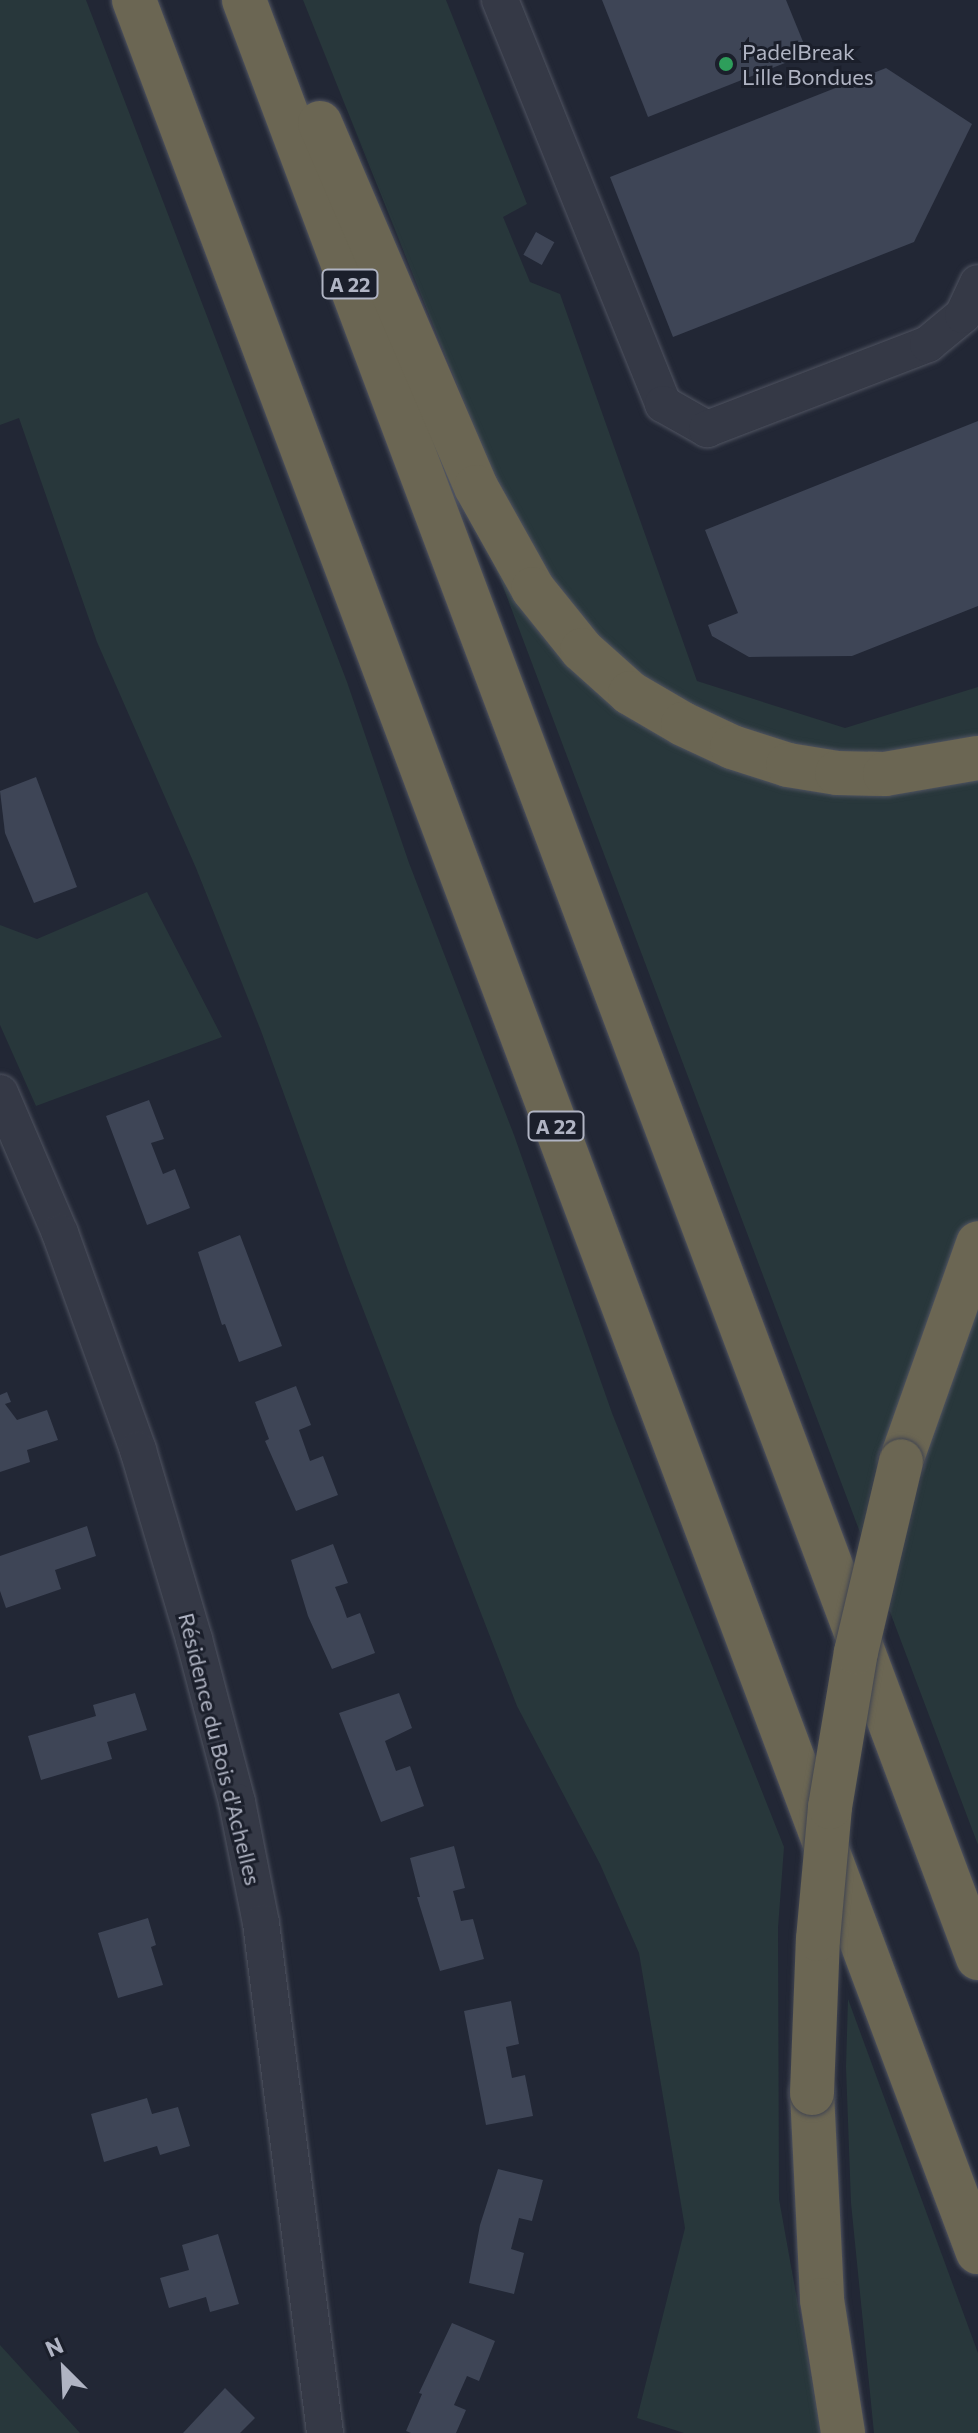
<!DOCTYPE html>
<html>
<head>
<meta charset="utf-8">
<style>
	body { margin:0 }
	#map { position:relative; width:978px; height:2433px; overflow:hidden; background:#222735; font-family:Commissioner,sans-serif }
	div>[style] { position:absolute }
	.green>* { inset:0; background:#28373b }
	.building>* { inset:0; background:#3e4556; transform-origin:0 0 }
	.roads { filter:drop-shadow(0 0 2px #505461) drop-shadow(0 0 2px #505461) }
	.minor>* { height:36px; margin:-18px; padding:0 18px; transform-origin:18px; border-radius:18px; background:#353946 }
	.highway>* { height:44px; margin:-22px; padding:0 22px; transform-origin:22px; border-radius:22px; background:#6b6653 }
	.bridges { filter:drop-shadow(0 0 2px #404451) drop-shadow(0 0 2px #404451) }
	.highway-bridge>* { height:44px; margin:-22px; padding:0 22px; transform-origin:22px; border-radius:22px; background:#6b6653 }
	.dots>* { width:22px; height:22px; translate:-50% -50%; box-sizing:border-box; border:4px solid #1b1f2b; border-radius:50% }
	span { translate:-50% -50%; white-space:nowrap; text-align:center; line-height:1.15; -webkit-text-stroke:6px #1b1f2b; paint-order:stroke }
	.shield-label span { padding:2px 6px; background:#1b1f2b; border:2px solid; border-radius:6px; -webkit-text-stroke-width:0 }
	.shield-label { font-size:20px; color:#b0b4c3; font-weight:700 }
	.poi-label { font-size:22px; color:#b0b4c3 }
	.left { translate:0 -50%; text-align:left }
	.street-label { font-size:22px; color:#b0b4c3 }
	.north { position:absolute; left:24px; top:2329px; width:80px; height:80px; -webkit-text-stroke:6px #1b1f2b; paint-order:stroke; rotate:336deg; font-size:22px; font-weight:700; line-height:32px; text-align:center; color:#b0b4c3 }
	.north::after { content:''; display:block; margin:auto; width:28px; height:36px; background:#b0b4c3; clip-path:polygon(50% 0,100% 100%,50% 72%,0 100%) }
</style>
</head>
<body>
<div id="map">
	<div class="green">
		<i style="clip-path:polygon(0 0,86px 0,347px 682px,409px 863px,514px 1135px,612px 1413px,784px 1847px,778px 1928px,779px 2199px,821px 2433px,684px 2433px,637px 2418px,685px 2228px,639px 1953px,600px 1864px,517px 1706px,349px 1273px,261px 1031px,196px 868px,97px 642px,19px 418px,0 425px)"></i>
		<i style="clip-path:polygon(303px 0,446px 0,527px 204px,503px 217px,530px 282px,560px 294px,697px 681px,845px 728px,978px 687px,978px 1845px,496px 568px,488px 462px)"></i>
		<i style="clip-path:polygon(147px 892px,222px 1037px,36px 1106px,0 1025px,0 925px,37px 939px)"></i>
		<i style="clip-path:polygon(848px 1999px,978px 2353px,978px 2433px,874px 2433px,851px 2203px,846px 2067px)"></i>
		<i style="clip-path:polygon(0 2345px,80px 2433px,0 2433px)"></i>
	</div>
	<div class="building">
		<i style="clip-path:polygon(602px 0,786px 0,808px 54px,648px 117px)"></i>
		<i style="clip-path:polygon(886px 68px,972px 124px,914px 242px,673px 337px,610px 177px)"></i>
		<i style="left:536px;top:232px;width:21px;height:26px;rotate:29deg"></i>
		<i style="clip-path:polygon(978px 421px,978px 606px,852px 656px,749px 657px,712px 636px,708px 625px,738px 613px,705px 530px)"></i>
		<i style="clip-path:polygon(36px 777px,77px 887px,34px 903px,5px 833px,0 791px)"></i>
		<i style="clip-path:polygon(149px 1100px,164px 1139px,151px 1143px,163px 1174px,175px 1169px,190px 1208px,147px 1225px,106px 1116px)"></i>
		<i style="clip-path:polygon(240px 1235px,282px 1346px,239px 1362px,225px 1324px,222px 1325px,198px 1252px)"></i>
		<i style="clip-path:polygon(296px 1386px,311px 1425px,299px 1430px,310px 1461px,323px 1456px,338px 1495px,296px 1511px,265px 1441px,269px 1439px,255px 1402px)"></i>
		<i style="clip-path:polygon(7px 1392px,11px 1402px,5px 1404px,17px 1420px,47px 1410px,58px 1440px,27px 1450px,30px 1462px,0 1472px,0 1395px)"></i>
		<i style="clip-path:polygon(87px 1526px,96px 1556px,55px 1570px,61px 1589px,6px 1608px,0 1591px,0 1556px)"></i>
		<i style="clip-path:polygon(333px 1544px,348px 1583px,335px 1587px,342px 1604px,347px 1618px,360px 1613px,375px 1653px,332px 1669px,308px 1616px,291px 1560px)"></i>
		<i style="clip-path:polygon(135px 1693px,147px 1730px,107px 1742px,112px 1759px,41px 1780px,28px 1736px,96px 1716px,93px 1705px)"></i>
		<i style="clip-path:polygon(399px 1693px,412px 1728px,385px 1741px,396px 1771px,410px 1766px,424px 1806px,381px 1822px,339px 1713px)"></i>
		<i style="clip-path:polygon(454px 1846px,465px 1888px,453px 1891px,461px 1921px,473px 1919px,484px 1959px,440px 1971px,417px 1897px,420px 1897px,410px 1858px)"></i>
		<i style="clip-path:polygon(148px 1918px,156px 1945px,151px 1947px,163px 1985px,118px 1998px,98px 1933px)"></i>
		<i style="clip-path:polygon(511px 2001px,519px 2044px,506px 2047px,512px 2078px,525px 2075px,533px 2116px,486px 2125px,464px 2011px)"></i>
		<i style="clip-path:polygon(147px 2098px,152px 2114px,178px 2107px,190px 2146px,160px 2155px,157px 2146px,104px 2162px,91px 2114px)"></i>
		<i style="clip-path:polygon(498px 2169px,543px 2180px,532px 2221px,519px 2218px,511px 2249px,524px 2253px,514px 2294px,469px 2283px,480px 2225px)"></i>
		<i style="clip-path:polygon(218px 2234px,239px 2304px,210px 2312px,206px 2297px,169px 2308px,160px 2278px,189px 2270px,182px 2245px)"></i>
		<i style="clip-path:polygon(452px 2323px,495px 2341px,479px 2381px,467px 2376px,454px 2405px,466px 2410px,456px 2433px,411px 2433px,406px 2431px,422px 2394px,419px 2393px)"></i>
		<i style="clip-path:polygon(225px 2388px,255px 2418px,240px 2433px,183px 2433px)"></i>
	</div>
	<div class="roads">
		<div class="minor">
			<i style="left:500px;top:0;width:436px;rotate:68deg"></i>
			<i style="left:663px;top:404px;width:51px;rotate:29.6deg"></i>
			<i style="left:707px;top:429px;width:237px;rotate:-21deg"></i>
			<i style="left:928px;top:344px;width:45px;rotate:-39.6deg"></i>
			<i style="left:963px;top:315px;width:35px;rotate:-65deg"></i>
			<i style="left:0;top:1093px;width:152px;rotate:66.8deg"></i>
			<i style="left:60px;top:1233px;width:231px;rotate:70.2deg"></i>
			<i style="left:138px;top:1450px;width:197px;rotate:73.5deg"></i>
			<i style="left:194px;top:1639px;width:169px;rotate:75.2deg"></i>
			<i style="left:237px;top:1802px;width:123px;rotate:78.8deg"></i>
			<i style="left:261px;top:1923px;width:514px;rotate:82.85deg"></i>
		</div>
		<div class="highway">
			<i style="left:134px;top:0;width:2405px;rotate:69.46deg"></i>
			<i style="left:244px;top:0;width:2091px;rotate:69.45deg"></i>
			<i style="left:320px;top:123px;width:396px;rotate:66.8deg"></i>
			<i style="left:476px;top:487px;width:117px;rotate:60.8deg"></i>
			<i style="left:533px;top:589px;width:78px;rotate:51.2deg"></i>
			<i style="left:582px;top:650px;width:64px;rotate:41.9deg"></i>
			<i style="left:630px;top:693px;width:61px;rotate:30.3deg"></i>
			<i style="left:683px;top:724px;width:54px;rotate:25.1deg"></i>
			<i style="left:732px;top:747px;width:59px;rotate:17.8deg"></i>
			<i style="left:788px;top:765px;width:50px;rotate:9.3deg"></i>
			<i style="left:837px;top:773px;width:48px;rotate:1.2deg"></i>
			<i style="left:885px;top:774px;width:94px;rotate:-9.8deg"></i>
			<i style="left:901px;top:1461px;width:231px;rotate:-70.5deg"></i>
			<i style="left:812px;top:2093px;width:207px;rotate:87.2deg"></i>
			<i style="left:822px;top:2300px;width:135px;rotate:81deg"></i>
		</div>
	</div>
	<div class="bridges">
		<div class="highway-bridge">
			<i style="left:812px;top:2093px;width:154px;rotate:-87.8deg"></i>
			<i style="left:818px;top:1939px;width:133px;rotate:-84.8deg"></i>
			<i style="left:830px;top:1807px;width:157px;rotate:-80.5deg"></i>
			<i style="left:856px;top:1652px;width:196px;rotate:-76.7deg"></i>
		</div>
	</div>
	<div class="dots">
		<i style="left:726px;top:64px;background:#2e9e5b"></i>
	</div>
	<div class="shield-label">
		<span style="left:350px;top:284px">A 22</span>
		<span style="left:556px;top:1126px">A 22</span>
	</div>
	<div class="poi-label">
		<span class="left" style="left:742px;top:64px">PadelBreak<br>Lille Bondues</span>
	</div>
	<div class="street-label">
		<span style="left:220px;top:1749px;rotate:76deg">Résidence du Bois d'Achelles</span>
	</div>
	<div class="north">N</div>
</div>
</body>
</html>
